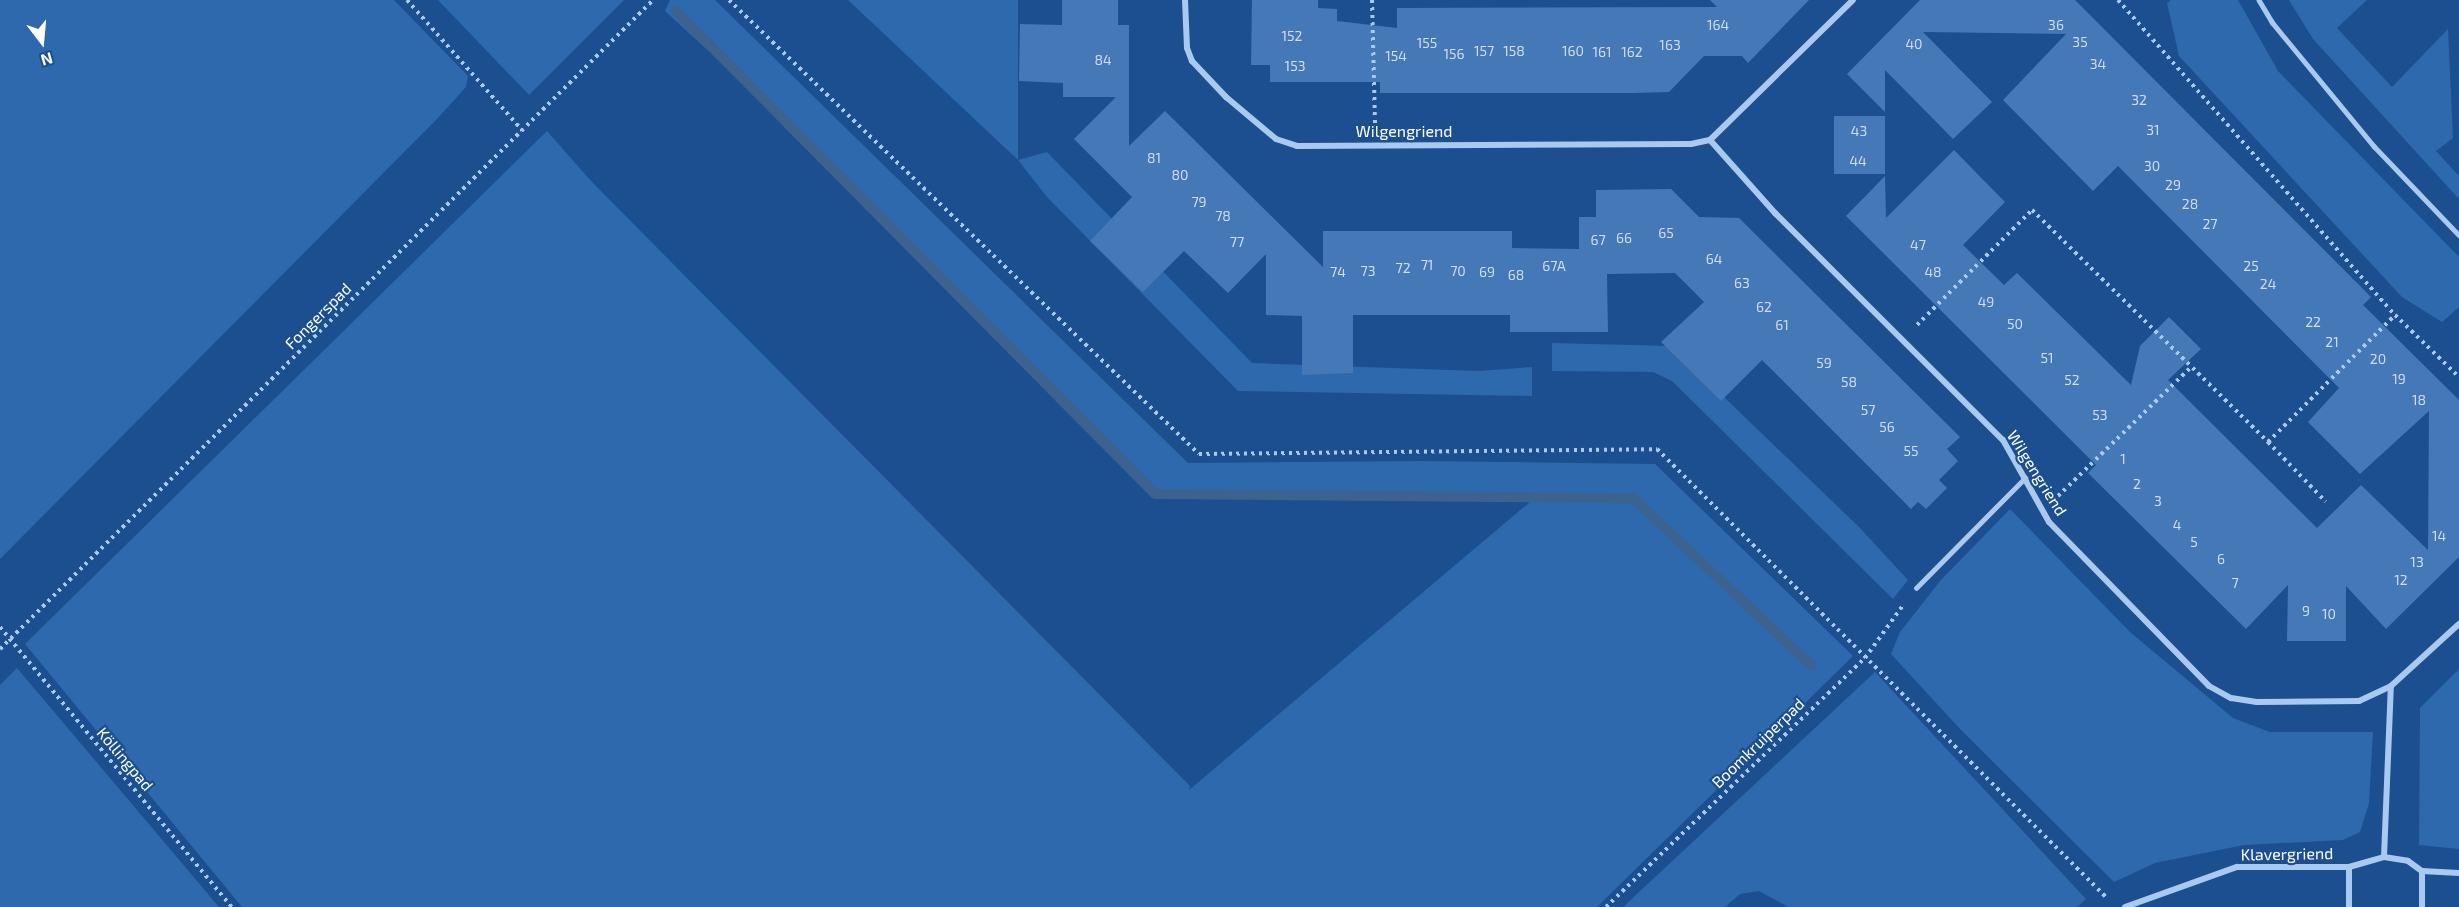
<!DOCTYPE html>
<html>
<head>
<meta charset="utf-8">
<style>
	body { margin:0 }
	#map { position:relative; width:2459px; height:907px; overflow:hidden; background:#1b4f8f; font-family:"Exo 2",sans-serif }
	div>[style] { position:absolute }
	.green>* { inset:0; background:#2e69ad }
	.stream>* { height:10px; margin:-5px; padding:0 5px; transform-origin:5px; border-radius:5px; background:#3c6290 }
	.building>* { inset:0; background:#4478b7; transform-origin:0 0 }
	.path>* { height:4px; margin-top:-2px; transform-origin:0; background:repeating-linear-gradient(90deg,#a9c9ee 0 3px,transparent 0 7.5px) }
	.lane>* { height:4.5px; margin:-2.25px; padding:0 2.25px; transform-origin:2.25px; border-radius:2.25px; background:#a9c9ee }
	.street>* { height:6px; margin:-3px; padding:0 3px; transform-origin:3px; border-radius:3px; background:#a9c9ee }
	span { translate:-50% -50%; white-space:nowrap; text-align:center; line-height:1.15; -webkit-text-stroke:4.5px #1b4f8f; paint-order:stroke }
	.number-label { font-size:14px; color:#d0dded }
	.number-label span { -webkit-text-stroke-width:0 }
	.street-label { font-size:16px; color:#fff }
	.north { position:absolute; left:12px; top:12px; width:60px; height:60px; -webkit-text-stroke:4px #1b4f8f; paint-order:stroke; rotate:164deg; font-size:16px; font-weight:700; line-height:24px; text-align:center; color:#fff }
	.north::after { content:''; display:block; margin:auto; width:21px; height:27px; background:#fff; clip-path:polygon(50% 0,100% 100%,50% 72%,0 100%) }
</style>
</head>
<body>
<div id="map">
	<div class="green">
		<i style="clip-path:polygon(0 0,394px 0,468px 76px,466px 87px,437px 119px,0 559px)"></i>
		<i style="clip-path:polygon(438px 0,624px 0,529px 95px)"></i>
		<i style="clip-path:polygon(670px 0,715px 0,1188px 463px,1423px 461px,1655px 464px,1853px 656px,1597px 907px,242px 907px,25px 644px,547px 131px,591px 181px,1190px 786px,1189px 790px,1531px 501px,1155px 497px,751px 90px,665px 11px)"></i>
		<i style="clip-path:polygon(848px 0,1018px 0,1018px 160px,1047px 152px,1252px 363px,1479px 371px,1532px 367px,1532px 396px,1238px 391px,1047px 197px,1018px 160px)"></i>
		<i style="clip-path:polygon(2171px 0,2238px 0,2278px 71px,2459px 257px,2459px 307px,2442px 322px,2402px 297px,2179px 56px,2167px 3px)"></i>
		<i style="clip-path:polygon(2289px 0,2367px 0,2337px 28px,2392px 87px,2448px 29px,2453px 138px,2436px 151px,2459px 176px,2459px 199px,2313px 39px)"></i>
		<i style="clip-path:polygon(1552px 343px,1671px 346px,1859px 527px,1908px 580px,1893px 599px,1672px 381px,1653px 372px,1552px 371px)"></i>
		<i style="clip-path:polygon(2010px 509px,2130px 632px,2233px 718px,2270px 732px,2373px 732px,2369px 803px,2360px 832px,2343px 840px,2244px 845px,2155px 863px,2114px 882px,1961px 730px,1891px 654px,1900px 632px,1941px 580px)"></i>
		<i style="clip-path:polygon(17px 668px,219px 907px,0 907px,0 685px)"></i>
		<i style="clip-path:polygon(2459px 669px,2459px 849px,2419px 845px,2420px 708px)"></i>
		<i style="clip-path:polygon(1875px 672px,2086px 899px,2077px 907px,1788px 907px,1759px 891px,1740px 894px,1725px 907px,1623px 907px)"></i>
	</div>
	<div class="stream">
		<i style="left:676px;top:11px;width:680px;rotate:45.24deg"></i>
		<i style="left:1155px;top:494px;width:478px;rotate:0.5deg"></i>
		<i style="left:1633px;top:498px;width:245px;rotate:43.2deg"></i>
	</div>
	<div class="building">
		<i style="clip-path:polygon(1062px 0,1118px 0,1118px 25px,1129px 25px,1129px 146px,1165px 111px,1323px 267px,1323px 231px,1512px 231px,1512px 248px,1579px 249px,1579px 217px,1596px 217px,1596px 190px,1671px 189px,1699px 217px,1739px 218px,1960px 437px,1947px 449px,1958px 461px,1939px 480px,1947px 488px,1926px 509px,1918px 502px,1911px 509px,1762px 360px,1721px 401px,1661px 342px,1704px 302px,1675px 273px,1607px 274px,1608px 332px,1510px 332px,1510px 315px,1353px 315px,1353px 373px,1302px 375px,1302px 316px,1266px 315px,1266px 254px,1228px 293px,1184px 251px,1143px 292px,1090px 241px,1132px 197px,1074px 139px,1116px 97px,1063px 97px,1063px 83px,1019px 81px,1020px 24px,1062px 25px)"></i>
		<i style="clip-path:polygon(1252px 0,1318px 0,1318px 8px,1337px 9px,1337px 21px,1397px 28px,1397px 8px,1717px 7px,1710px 0,1809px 0,1748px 63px,1742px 56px,1704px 56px,1669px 92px,1633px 93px,1380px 93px,1380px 82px,1270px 82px,1270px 65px,1251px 65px)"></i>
		<i style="clip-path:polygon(1920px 0,2075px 0,2371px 297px,2363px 305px,2459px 400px,2459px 557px,2386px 629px,2346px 586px,2346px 641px,2287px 641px,2288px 585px,2246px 629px,2088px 473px,2096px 465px,1846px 216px,1885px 176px,1886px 218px,1954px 150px,2005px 202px,1963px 245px,2004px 285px,2017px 273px,2131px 385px,2140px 346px,2169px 317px,2201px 349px,2168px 380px,2317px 528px,2361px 485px,2428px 550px,2429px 411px,2360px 474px,2308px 422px,2339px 388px,2118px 166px,2093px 191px,2003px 100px,2066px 34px,1923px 32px,1992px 102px,1953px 139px,1885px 70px,1885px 112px,1847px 74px)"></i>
		<i style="left:1834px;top:116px;width:51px;height:58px"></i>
	</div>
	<div class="path">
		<i style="left:407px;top:0;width:174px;rotate:48.5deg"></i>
		<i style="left:729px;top:0;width:653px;rotate:44.01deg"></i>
		<i style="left:1199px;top:454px;width:458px;rotate:-0.6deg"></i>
		<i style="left:1657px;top:449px;width:636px;rotate:44.94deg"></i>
		<i style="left:1372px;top:0;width:123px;rotate:88.6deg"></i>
		<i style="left:2118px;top:0;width:419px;rotate:48.7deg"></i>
		<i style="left:2395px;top:315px;width:89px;rotate:44.1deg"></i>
		<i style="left:1917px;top:325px;width:163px;rotate:-45deg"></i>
		<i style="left:2032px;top:210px;width:331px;rotate:44.5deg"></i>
		<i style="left:2268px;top:442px;width:180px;rotate:-45deg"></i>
		<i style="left:2268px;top:442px;width:83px;rotate:46deg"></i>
		<i style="left:2058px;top:496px;width:185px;rotate:-44.1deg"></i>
		<i style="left:0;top:627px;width:364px;rotate:50.4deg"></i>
		<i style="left:0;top:649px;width:921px;rotate:-44.82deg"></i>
		<i style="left:1606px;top:907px;width:359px;rotate:-43.9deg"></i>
		<i style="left:1865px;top:658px;width:67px;rotate:-54.2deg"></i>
	</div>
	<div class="lane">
		<i style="left:2259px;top:0;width:26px;rotate:59deg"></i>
		<i style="left:2272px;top:22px;width:161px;rotate:50.6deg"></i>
		<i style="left:2374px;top:146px;width:123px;rotate:46.3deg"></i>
		<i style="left:1916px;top:588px;width:155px;rotate:-45.3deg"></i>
	</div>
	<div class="street">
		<i style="left:1185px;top:0;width:48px;rotate:87.6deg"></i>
		<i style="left:1187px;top:48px;width:14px;rotate:69deg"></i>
		<i style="left:1192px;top:61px;width:50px;rotate:46.6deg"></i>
		<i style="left:1226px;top:97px;width:65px;rotate:40deg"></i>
		<i style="left:1276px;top:139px;width:22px;rotate:18deg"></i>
		<i style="left:1297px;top:146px;width:394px;rotate:-0.3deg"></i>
		<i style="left:1691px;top:144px;width:19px;rotate:-12deg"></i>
		<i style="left:1710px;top:140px;width:200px;rotate:-44.4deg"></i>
		<i style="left:1710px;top:140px;width:98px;rotate:48.3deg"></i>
		<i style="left:1775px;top:213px;width:322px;rotate:44.9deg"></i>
		<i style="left:2003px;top:440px;width:94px;rotate:60.7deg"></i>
		<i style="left:2049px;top:522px;width:229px;rotate:45.7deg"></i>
		<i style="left:2209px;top:686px;width:25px;rotate:29deg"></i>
		<i style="left:2231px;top:698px;width:26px;rotate:9deg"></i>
		<i style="left:2257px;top:702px;width:102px;rotate:-0.6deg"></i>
		<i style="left:2359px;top:701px;width:35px;rotate:-25deg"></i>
		<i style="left:2391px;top:686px;width:92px;rotate:-42.4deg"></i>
		<i style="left:2384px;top:857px;width:171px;rotate:-87.7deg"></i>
		<i style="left:2349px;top:867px;width:40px;rotate:90deg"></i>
		<i style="left:2422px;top:871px;width:36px;rotate:90deg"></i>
		<i style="left:2125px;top:907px;width:119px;rotate:-19.7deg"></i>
		<i style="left:2237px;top:867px;width:112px"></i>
		<i style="left:2349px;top:867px;width:36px;rotate:-16deg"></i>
		<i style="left:2384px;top:857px;width:24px;rotate:9deg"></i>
		<i style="left:2408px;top:861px;width:17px;rotate:36deg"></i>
		<i style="left:2422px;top:871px;width:37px;rotate:3deg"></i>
	</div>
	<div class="number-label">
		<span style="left:1718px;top:25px">164</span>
		<span style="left:2056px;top:25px">36</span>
		<span style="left:1292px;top:36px">152</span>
		<span style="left:2080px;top:42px">35</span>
		<span style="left:1427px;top:43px">155</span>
		<span style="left:1914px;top:44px">40</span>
		<span style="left:1670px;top:45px">163</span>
		<span style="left:1484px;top:51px">157</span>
		<span style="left:1514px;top:51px">158</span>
		<span style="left:1573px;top:51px">160</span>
		<span style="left:1602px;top:52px">161</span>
		<span style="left:1632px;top:52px">162</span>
		<span style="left:1454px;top:54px">156</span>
		<span style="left:1396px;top:56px">154</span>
		<span style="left:1103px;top:60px">84</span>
		<span style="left:2098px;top:64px">34</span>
		<span style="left:1295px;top:66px">153</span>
		<span style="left:2139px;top:100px">32</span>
		<span style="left:2153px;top:130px">31</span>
		<span style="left:1859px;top:131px">43</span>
		<span style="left:1154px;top:158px">81</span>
		<span style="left:1858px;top:161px">44</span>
		<span style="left:2152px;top:166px">30</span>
		<span style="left:1180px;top:175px">80</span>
		<span style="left:2173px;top:185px">29</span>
		<span style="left:1199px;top:202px">79</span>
		<span style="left:2190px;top:204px">28</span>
		<span style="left:1223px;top:216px">78</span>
		<span style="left:2210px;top:224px">27</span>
		<span style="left:1666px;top:233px">65</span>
		<span style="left:1624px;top:238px">66</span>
		<span style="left:1598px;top:240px">67</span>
		<span style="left:1237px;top:242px">77</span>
		<span style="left:1918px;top:245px">47</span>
		<span style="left:1714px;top:259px">64</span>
		<span style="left:1427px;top:265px">71</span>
		<span style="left:1554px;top:266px">67A</span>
		<span style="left:2251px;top:266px">25</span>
		<span style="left:1403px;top:268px">72</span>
		<span style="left:1368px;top:271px">73</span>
		<span style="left:1458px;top:271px">70</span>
		<span style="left:1338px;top:272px">74</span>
		<span style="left:1487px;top:272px">69</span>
		<span style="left:1933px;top:272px">48</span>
		<span style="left:1516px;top:275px">68</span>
		<span style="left:1742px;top:283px">63</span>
		<span style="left:2268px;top:284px">24</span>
		<span style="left:1986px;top:302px">49</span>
		<span style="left:1764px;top:307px">62</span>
		<span style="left:2313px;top:322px">22</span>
		<span style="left:2015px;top:324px">50</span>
		<span style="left:1782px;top:325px">61</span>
		<span style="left:2332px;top:342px">21</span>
		<span style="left:2047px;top:358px">51</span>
		<span style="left:2378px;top:359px">20</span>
		<span style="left:1824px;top:363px">59</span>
		<span style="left:2399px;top:379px">19</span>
		<span style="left:2072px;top:380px">52</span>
		<span style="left:1849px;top:382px">58</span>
		<span style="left:2419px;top:400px">18</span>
		<span style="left:1868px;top:410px">57</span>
		<span style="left:2100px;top:415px">53</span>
		<span style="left:1887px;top:427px">56</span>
		<span style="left:1911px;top:451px">55</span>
		<span style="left:2123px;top:459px">1</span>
		<span style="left:2137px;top:484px">2</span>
		<span style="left:2158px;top:501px">3</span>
		<span style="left:2177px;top:525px">4</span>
		<span style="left:2439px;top:536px">14</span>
		<span style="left:2194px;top:542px">5</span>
		<span style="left:2221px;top:559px">6</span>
		<span style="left:2417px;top:562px">13</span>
		<span style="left:2401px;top:580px">12</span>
		<span style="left:2235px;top:583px">7</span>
		<span style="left:2306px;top:611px">9</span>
		<span style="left:2329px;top:614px">10</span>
	</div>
	<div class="street-label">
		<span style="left:1404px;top:131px">Wilgengriend</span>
		<span style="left:318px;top:316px;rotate:-45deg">Fongerspad</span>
		<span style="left:2037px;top:473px;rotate:58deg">Wilgengriend</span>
		<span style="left:1758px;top:743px;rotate:-44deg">Boomkruiperpad</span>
		<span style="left:125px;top:759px;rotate:50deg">Köllingpad</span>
		<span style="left:2287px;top:854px;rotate:-1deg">Klavergriend</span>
	</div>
	<div class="north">N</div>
</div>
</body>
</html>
